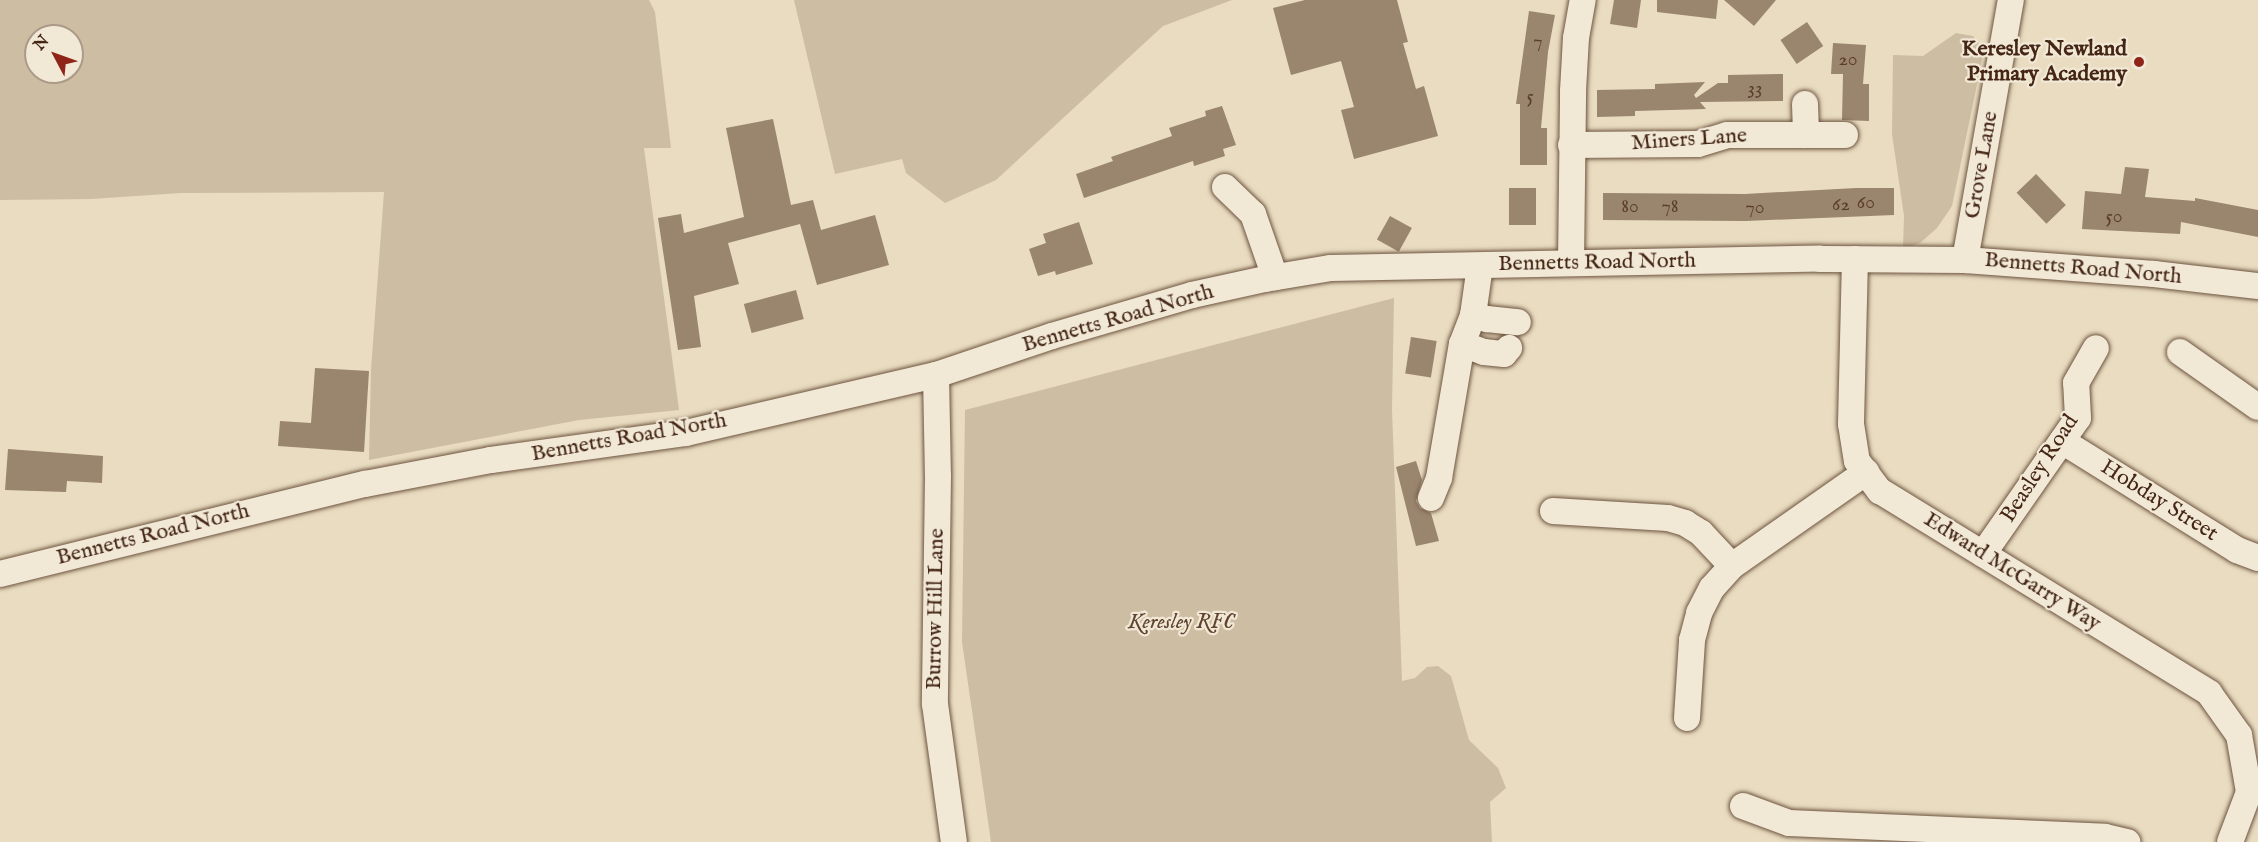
<!DOCTYPE html>
<html>
<head>
<meta charset="utf-8">
<style>
	body { margin:0 }
	#map { position:relative; width:2258px; height:842px; overflow:hidden; background:#e9dcc0; font-family:"IM FELL English",serif }
	div>[style] { position:absolute }
	.green>* { inset:0; background:#cdbda3 }
	.building>* { inset:0; background:#9a856e; transform-origin:0 0 }
	.roads { filter:drop-shadow(0 0 2px #6e5440) drop-shadow(0 0 2px #6e5440) }
	.minor>* { height:26px; margin:-13px; padding:0 13px; transform-origin:13px; border-radius:13px; background:#f1e8d6 }
	.dots>* { width:16px; height:16px; translate:-50% -50%; box-sizing:border-box; border:3px solid #f1e8d6; border-radius:50% }
	span { translate:-50% -50%; white-space:nowrap; text-align:center; line-height:1.15; -webkit-text-stroke:4.5px #f1e8d6; paint-order:stroke }
	.number-label { font-size:20px; color:#5a3e2b }
	.number-label span { -webkit-text-stroke-width:0 }
	.poi-label { font-size:22px; color:#452615; font-weight:700 }
	.right { translate:-100% -50%; text-align:right }
	.street-label { font-size:22px; color:#452615 }
	.park-label { font-size:22px; color:#604431; font-style:italic }
	.north { position:absolute; left:24px; top:24px; width:60px; height:60px; box-sizing:border-box; background:#f1e8d6; border:2px solid #ac9a89; border-radius:50%; rotate:311deg; font-size:16px; font-weight:700; line-height:24px; text-align:center; color:#452615 }
	.north::after { content:''; display:block; margin:auto; width:21px; height:27px; background:#8f2418; clip-path:polygon(50% 0,100% 100%,50% 72%,0 100%) }
</style>
</head>
<body>
<div id="map">
	<div class="green">
		<i style="clip-path:polygon(evenodd,0 0,649px 0,655px 12px,671px 148px,644px 148px,679px 410px,579px 420px,369px 460px,371px 370px,384px 192px,181px 193px,91px 199px,0 200px,0 0,36px 36px,72px 36px,72px 72px,36px 72px,36px 36px)"></i>
		<i style="clip-path:polygon(794px 0,1232px 0,1163px 26px,996px 180px,945px 203px,906px 173px,902px 159px,835px 174px)"></i>
		<i style="clip-path:polygon(1956px 33px,1973px 36px,1984px 50px,1952px 206px,1937px 228px,1920px 243px,1903px 249px,1904px 216px,1892px 134px,1893px 55px,1923px 56px)"></i>
		<i style="clip-path:polygon(1394px 298px,1392px 409px,1402px 681px,1415px 678px,1427px 667px,1438px 666px,1451px 676px,1469px 740px,1498px 768px,1506px 788px,1490px 802px,1492px 842px,991px 842px,962px 642px,965px 410px)"></i>
	</div>
	<div class="building">
		<i style="clip-path:polygon(1305px 0,1397px 0,1408px 42px,1403px 43px,1416px 89px,1424px 86px,1438px 136px,1354px 159px,1341px 110px,1354px 107px,1341px 61px,1291px 75px,1273px 8px)"></i>
		<i style="clip-path:polygon(1614px 0,1641px 0,1637px 28px,1610px 24px)"></i>
		<i style="clip-path:polygon(1657px 0,1718px 0,1716px 19px,1657px 12px)"></i>
		<i style="clip-path:polygon(1724px 0,1776px 0,1754px 26px)"></i>
		<i style="clip-path:polygon(1529px 11px,1555px 15px,1548px 52px,1541px 128px,1547px 128px,1547px 165px,1520px 165px,1520px 104px,1516px 104px)"></i>
		<i style="left:1807px;top:22px;width:29px;height:32px;rotate:56deg"></i>
		<i style="clip-path:polygon(1833px 43px,1866px 45px,1863px 84px,1869px 84px,1869px 121px,1842px 120px,1843px 74px,1831px 74px)"></i>
		<i style="clip-path:polygon(1783px 74px,1783px 101px,1700px 102px,1706px 109px,1635px 111px,1635px 116px,1597px 117px,1597px 90px,1655px 89px,1655px 84px,1705px 82px,1694px 95px,1696px 98px,1718px 83px,1728px 83px,1728px 75px)"></i>
		<i style="clip-path:polygon(1222px 106px,1236px 145px,1223px 149px,1225px 156px,1194px 166px,1193px 161px,1084px 198px,1076px 174px,1113px 161px,1111px 157px,1172px 136px,1169px 128px,1206px 116px,1205px 111px)"></i>
		<i style="clip-path:polygon(773px 119px,791px 205px,813px 200px,821px 230px,875px 215px,889px 265px,817px 285px,800px 224px,728px 243px,739px 284px,694px 296px,701px 347px,678px 350px,658px 218px,681px 214px,684px 233px,744px 217px,726px 128px)"></i>
		<i style="clip-path:polygon(2125px 167px,2149px 169px,2145px 197px,2195px 201px,2195px 198px,2258px 210px,2258px 237px,2181px 222px,2180px 234px,2082px 229px,2085px 191px,2121px 194px)"></i>
		<i style="left:2036px;top:174px;width:43px;height:27px;rotate:46deg"></i>
		<i style="left:1509px;top:188px;width:27px;height:37px"></i>
		<i style="clip-path:polygon(1856px 188px,1894px 188px,1894px 215px,1746px 221px,1603px 220px,1603px 193px,1745px 194px)"></i>
		<i style="left:1390px;top:216px;width:25px;height:27px;rotate:29deg"></i>
		<i style="clip-path:polygon(1079px 222px,1093px 264px,1056px 275px,1055px 271px,1038px 276px,1029px 249px,1046px 243px,1043px 234px)"></i>
		<i style="left:796px;top:290px;width:30px;height:54px;rotate:75deg"></i>
		<i style="left:1411px;top:337px;width:26px;height:37px;rotate:9deg"></i>
		<i style="clip-path:polygon(315px 368px,369px 371px,364px 452px,278px 446px,280px 421px,311px 423px)"></i>
		<i style="clip-path:polygon(8px 449px,103px 456px,102px 483px,67px 481px,66px 492px,5px 490px)"></i>
		<i style="clip-path:polygon(1416px 461px,1422px 480px,1416px 501px,1420px 508px,1431px 513px,1439px 541px,1416px 546px,1396px 467px)"></i>
	</div>
	<div class="roads">
		<div class="minor">
			<i style="left:1805px;top:104px;width:31px;rotate:88deg"></i>
			<i style="left:1571px;top:145px;width:127px;rotate:-0.5deg"></i>
			<i style="left:1698px;top:144px;width:30px;rotate:-17deg"></i>
			<i style="left:1727px;top:135px;width:118px"></i>
			<i style="left:1225px;top:187px;width:39px;rotate:44deg"></i>
			<i style="left:1253px;top:214px;width:67px;rotate:70.8deg"></i>
			<i style="left:1855px;top:259px;width:165px;rotate:91.4deg"></i>
			<i style="left:1851px;top:424px;width:37px;rotate:81deg"></i>
			<i style="left:1857px;top:461px;width:38px;rotate:53deg"></i>
			<i style="left:1880px;top:491px;width:386px;rotate:31.5deg"></i>
			<i style="left:2209px;top:693px;width:52px;rotate:54.5deg"></i>
			<i style="left:2239px;top:735px;width:58px;rotate:80deg"></i>
			<i style="left:2249px;top:792px;width:53px;rotate:110.8deg"></i>
			<i style="left:1965px;top:260px;width:264px;rotate:-80deg"></i>
			<i style="left:1571px;top:263px;width:172px;rotate:-89.3deg"></i>
			<i style="left:1573px;top:91px;width:53px;rotate:-86.8deg"></i>
			<i style="left:1576px;top:38px;width:39px;rotate:-80deg"></i>
			<i style="left:1473px;top:315px;width:15px;rotate:16deg"></i>
			<i style="left:1487px;top:319px;width:31px;rotate:6deg"></i>
			<i style="left:1462px;top:344px;width:23px;rotate:20deg"></i>
			<i style="left:1484px;top:352px;width:20px;rotate:6deg"></i>
			<i style="left:1504px;top:354px;width:8px;rotate:-50deg"></i>
			<i style="left:2180px;top:352px;width:95px;rotate:35.2deg"></i>
			<i style="left:936px;top:375px;width:101px;rotate:88.9deg"></i>
			<i style="left:938px;top:476px;width:228px;rotate:90.8deg"></i>
			<i style="left:935px;top:704px;width:139px;rotate:82.2deg"></i>
			<i style="left:2062px;top:441px;width:206px;rotate:31.9deg"></i>
			<i style="left:2237px;top:550px;width:22px;rotate:21deg"></i>
			<i style="left:1431px;top:498px;width:22px;rotate:-68deg"></i>
			<i style="left:1439px;top:478px;width:136px;rotate:-80.3deg"></i>
			<i style="left:1462px;top:344px;width:31px;rotate:-69deg"></i>
			<i style="left:1473px;top:315px;width:49px;rotate:-81.9deg"></i>
			<i style="left:1553px;top:511px;width:115px;rotate:3.5deg"></i>
			<i style="left:1668px;top:518px;width:18px;rotate:16deg"></i>
			<i style="left:1685px;top:523px;width:19px;rotate:32deg"></i>
			<i style="left:1701px;top:533px;width:45px;rotate:46.8deg"></i>
			<i style="left:1983px;top:554px;width:166px;rotate:-55.1deg"></i>
			<i style="left:2078px;top:418px;width:35px;rotate:-93deg"></i>
			<i style="left:2076px;top:383px;width:40px;rotate:-60.3deg"></i>
			<i style="left:0;top:574px;width:376px;rotate:-13.9deg"></i>
			<i style="left:365px;top:484px;width:128px;rotate:-10.8deg"></i>
			<i style="left:491px;top:460px;width:197px;rotate:-7.9deg"></i>
			<i style="left:686px;top:433px;width:257px;rotate:-13.1deg"></i>
			<i style="left:936px;top:375px;width:122px;rotate:-18.6deg"></i>
			<i style="left:1052px;top:336px;width:146px;rotate:-16.3deg"></i>
			<i style="left:1192px;top:295px;width:75px;rotate:-12.4deg"></i>
			<i style="left:1265px;top:279px;width:67px;rotate:-9.5deg"></i>
			<i style="left:1331px;top:268px;width:489px;rotate:-1.1deg"></i>
			<i style="left:1820px;top:259px;width:145px;rotate:0.4deg"></i>
			<i style="left:1965px;top:260px;width:190px;rotate:4.2deg"></i>
			<i style="left:2154px;top:274px;width:105px;rotate:6.6deg"></i>
			<i style="left:1687px;top:718px;width:78px;rotate:-86.3deg"></i>
			<i style="left:1692px;top:640px;width:28px;rotate:-75deg"></i>
			<i style="left:1699px;top:613px;width:28px;rotate:-63deg"></i>
			<i style="left:1712px;top:588px;width:30px;rotate:-48deg"></i>
			<i style="left:1732px;top:566px;width:164px;rotate:-35deg"></i>
			<i style="left:1743px;top:806px;width:49px;rotate:20.3deg"></i>
			<i style="left:1789px;top:823px;width:316px;rotate:2.5deg"></i>
			<i style="left:2105px;top:837px;width:23px;rotate:13deg"></i>
		</div>
	</div>
	<div class="dots">
		<i style="left:2139px;top:62px;background:#8f2418"></i>
	</div>
	<div class="number-label">
		<span style="left:1538px;top:41px">7</span>
		<span style="left:1848px;top:59px">20</span>
		<span style="left:1755px;top:88px">33</span>
		<span style="left:1530px;top:96px">5</span>
		<span style="left:1866px;top:202px">60</span>
		<span style="left:1841px;top:204px">62</span>
		<span style="left:1630px;top:206px">80</span>
		<span style="left:1670px;top:206px">78</span>
		<span style="left:1755px;top:207px">70</span>
		<span style="left:2114px;top:216px">50</span>
	</div>
	<div class="poi-label">
		<span class="right" style="left:2127px;top:62px">Keresley Newland<br>Primary Academy</span>
	</div>
	<div class="street-label">
		<span style="left:1689px;top:140px;rotate:-4deg">Miners Lane</span>
		<span style="left:1982px;top:165px;rotate:-80deg">Grove Lane</span>
		<span style="left:1597px;top:263px;rotate:-1deg">Bennetts Road North</span>
		<span style="left:2083px;top:269px;rotate:5deg">Bennetts Road North</span>
		<span style="left:1118px;top:319px;rotate:-16deg">Bennetts Road North</span>
		<span style="left:629px;top:438px;rotate:-10deg">Bennetts Road North</span>
		<span style="left:2040px;top:469px;rotate:-57deg">Beasley Road</span>
		<span style="left:2159px;top:501px;rotate:32deg">Hobday Street</span>
		<span style="left:153px;top:535px;rotate:-14deg">Bennetts Road North</span>
		<span style="left:2012px;top:572px;rotate:32deg">Edward McGarry Way</span>
		<span style="left:936px;top:609px;rotate:-89deg">Burrow Hill Lane</span>
	</div>
	<div class="park-label">
		<span style="left:1181px;top:623px">Keresley RFC</span>
	</div>
	<div class="north">N</div>
</div>
</body>
</html>
